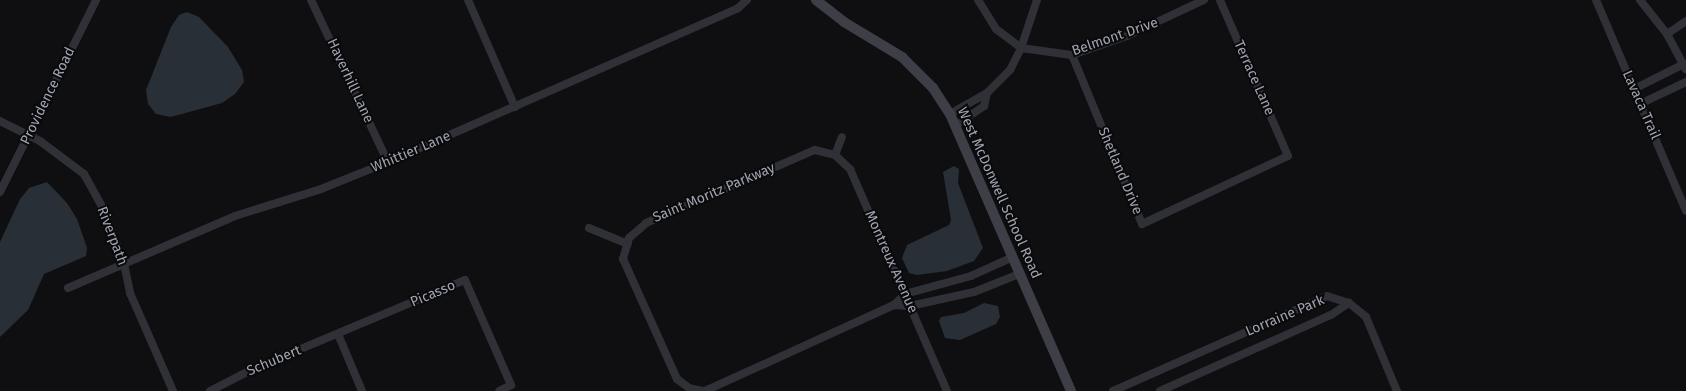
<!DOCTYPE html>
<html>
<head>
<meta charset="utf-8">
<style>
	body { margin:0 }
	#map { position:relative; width:1686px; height:391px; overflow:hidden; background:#0f0f11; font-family:"Fira Sans",sans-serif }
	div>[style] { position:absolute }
	.water>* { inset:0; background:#282f36 }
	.minor>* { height:8px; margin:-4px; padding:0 4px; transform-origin:4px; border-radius:4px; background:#303136 }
	.secondary>* { height:10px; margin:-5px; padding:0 5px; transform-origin:5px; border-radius:5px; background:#3e3f46 }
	span { translate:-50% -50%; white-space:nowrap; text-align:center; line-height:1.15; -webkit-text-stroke:4px #0a0a0b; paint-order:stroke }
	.street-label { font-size:14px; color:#a0a4b2 }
</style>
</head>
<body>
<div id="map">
	<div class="water">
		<i style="clip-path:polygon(187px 12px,199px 17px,228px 47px,242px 70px,244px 82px,235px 94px,222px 103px,171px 117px,156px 114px,148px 104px,146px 90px,171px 27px,179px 15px)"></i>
		<i style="clip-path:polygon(954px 166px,959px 169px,958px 183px,983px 248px,974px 261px,947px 271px,917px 275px,909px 273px,902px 258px,907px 245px,949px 225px,951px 220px,943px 172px)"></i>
		<i style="clip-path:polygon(47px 182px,67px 203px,77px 219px,87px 248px,86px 256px,44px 274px,28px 310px,0 337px,0 242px,20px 199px,29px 188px)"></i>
		<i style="clip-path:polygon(984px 303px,998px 306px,1000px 317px,996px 324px,960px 340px,945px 338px,939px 321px,941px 317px,964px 313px)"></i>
	</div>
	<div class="minor">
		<i style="left:311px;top:0;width:179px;rotate:64.6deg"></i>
		<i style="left:468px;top:0;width:117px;rotate:66.3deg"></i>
		<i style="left:978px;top:0;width:34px;rotate:58deg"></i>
		<i style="left:996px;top:29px;width:31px;rotate:37deg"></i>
		<i style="left:1021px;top:48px;width:51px;rotate:7.8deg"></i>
		<i style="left:1072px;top:55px;width:58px;rotate:-19.1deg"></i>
		<i style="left:1127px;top:36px;width:85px;rotate:-25.1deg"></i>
		<i style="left:1596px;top:0;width:229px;rotate:66.9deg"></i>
		<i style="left:1640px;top:0;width:43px;rotate:51.5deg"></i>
		<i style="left:1667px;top:34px;width:40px;rotate:62deg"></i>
		<i style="left:1667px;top:34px;width:23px;rotate:-34deg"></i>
		<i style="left:1072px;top:55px;width:183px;rotate:67.5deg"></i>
		<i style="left:1142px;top:224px;width:161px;rotate:-25deg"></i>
		<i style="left:1288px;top:156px;width:170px;rotate:-113.6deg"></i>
		<i style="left:1634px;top:89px;width:56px;rotate:-26.6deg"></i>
		<i style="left:1640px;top:104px;width:51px;rotate:-25.6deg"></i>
		<i style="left:950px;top:114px;width:43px;rotate:-29.6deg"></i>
		<i style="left:987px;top:93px;width:33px;rotate:-45deg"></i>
		<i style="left:1010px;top:70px;width:25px;rotate:-63deg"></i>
		<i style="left:1021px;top:48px;width:51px;rotate:-71.6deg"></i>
		<i style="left:0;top:121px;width:45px;rotate:26.6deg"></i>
		<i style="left:40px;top:141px;width:55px;rotate:36.9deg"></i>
		<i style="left:84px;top:174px;width:38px;rotate:61deg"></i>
		<i style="left:102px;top:207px;width:61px;rotate:68.9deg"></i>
		<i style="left:124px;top:264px;width:30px;rotate:78deg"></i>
		<i style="left:130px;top:293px;width:107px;rotate:66.3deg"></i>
		<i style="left:956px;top:125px;width:34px;rotate:-34deg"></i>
		<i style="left:984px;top:106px;width:13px;rotate:-77deg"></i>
		<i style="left:835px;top:155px;width:21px;rotate:43deg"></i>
		<i style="left:850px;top:169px;width:242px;rotate:66.4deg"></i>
		<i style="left:835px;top:155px;width:19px;rotate:-69deg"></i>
		<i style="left:0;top:192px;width:215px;rotate:-63.4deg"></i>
		<i style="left:589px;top:228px;width:42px;rotate:22.3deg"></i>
		<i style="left:1013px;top:257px;width:46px;rotate:155.7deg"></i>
		<i style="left:971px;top:276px;width:68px;rotate:164.7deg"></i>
		<i style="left:905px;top:294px;width:16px;rotate:135deg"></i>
		<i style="left:894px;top:305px;width:16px;rotate:4deg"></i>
		<i style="left:910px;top:306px;width:66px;rotate:-12.3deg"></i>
		<i style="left:974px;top:292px;width:48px;rotate:-21.8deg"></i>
		<i style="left:68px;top:288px;width:182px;rotate:-23.3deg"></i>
		<i style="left:235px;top:216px;width:90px;rotate:-17.4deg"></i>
		<i style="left:321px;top:189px;width:72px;rotate:-21.9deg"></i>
		<i style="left:388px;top:162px;width:382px;rotate:-23.7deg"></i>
		<i style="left:738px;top:8px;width:12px;rotate:-42deg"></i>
		<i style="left:338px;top:334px;width:62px;rotate:67.2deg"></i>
		<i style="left:210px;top:391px;width:48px;rotate:-27.1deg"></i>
		<i style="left:253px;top:369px;width:230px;rotate:-22.8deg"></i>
		<i style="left:465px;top:280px;width:115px;rotate:66.3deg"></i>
		<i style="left:511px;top:385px;width:13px;rotate:153deg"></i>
		<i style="left:703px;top:391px;width:14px;rotate:-168deg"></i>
		<i style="left:689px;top:388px;width:15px;rotate:-143deg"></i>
		<i style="left:677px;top:379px;width:132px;rotate:-114.2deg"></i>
		<i style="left:623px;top:259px;width:22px;rotate:-74deg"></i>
		<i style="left:629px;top:238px;width:23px;rotate:-41deg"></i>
		<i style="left:646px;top:223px;width:184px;rotate:-23.4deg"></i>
		<i style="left:815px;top:150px;width:21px;rotate:14deg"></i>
		<i style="left:705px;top:391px;width:208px;rotate:-24.5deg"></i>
		<i style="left:1113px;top:391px;width:234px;rotate:-23.9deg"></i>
		<i style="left:1327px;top:296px;width:23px;rotate:18deg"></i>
		<i style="left:1349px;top:303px;width:22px;rotate:39deg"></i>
		<i style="left:1366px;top:317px;width:80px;rotate:67.3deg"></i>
		<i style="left:1160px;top:391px;width:187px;rotate:-24deg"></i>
		<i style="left:1331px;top:315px;width:22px;rotate:-34deg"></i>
	</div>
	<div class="secondary">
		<i style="left:816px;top:0;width:36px;rotate:38deg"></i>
		<i style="left:844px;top:22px;width:68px;rotate:31.1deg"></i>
		<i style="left:902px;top:57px;width:44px;rotate:45deg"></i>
		<i style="left:933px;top:88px;width:31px;rotate:57deg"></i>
		<i style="left:950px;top:114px;width:302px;rotate:66.4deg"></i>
	</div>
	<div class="street-label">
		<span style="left:1115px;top:37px;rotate:-19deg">Belmont Drive</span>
		<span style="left:1254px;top:78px;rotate:66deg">Terrace Lane</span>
		<span style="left:350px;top:81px;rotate:65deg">Haverhill Lane</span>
		<span style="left:48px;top:96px;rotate:-64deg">Providence Road</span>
		<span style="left:1641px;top:105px;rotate:66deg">Lavaca Trail</span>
		<span style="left:411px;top:152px;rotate:-23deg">Whittier Lane</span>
		<span style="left:1120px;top:171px;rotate:67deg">Shetland Drive</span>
		<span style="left:714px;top:193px;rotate:-23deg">Saint Moritz Parkway</span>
		<span style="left:999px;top:193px;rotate:66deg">West McDonwell School Road</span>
		<span style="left:112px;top:236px;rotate:69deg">Riverpath</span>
		<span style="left:891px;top:262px;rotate:66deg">Montreux Avenue</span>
		<span style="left:433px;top:294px;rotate:-23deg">Picasso</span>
		<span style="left:1285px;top:316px;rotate:-23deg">Lorraine Park</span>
		<span style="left:274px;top:361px;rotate:-23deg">Schubert</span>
	</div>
</div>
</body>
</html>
